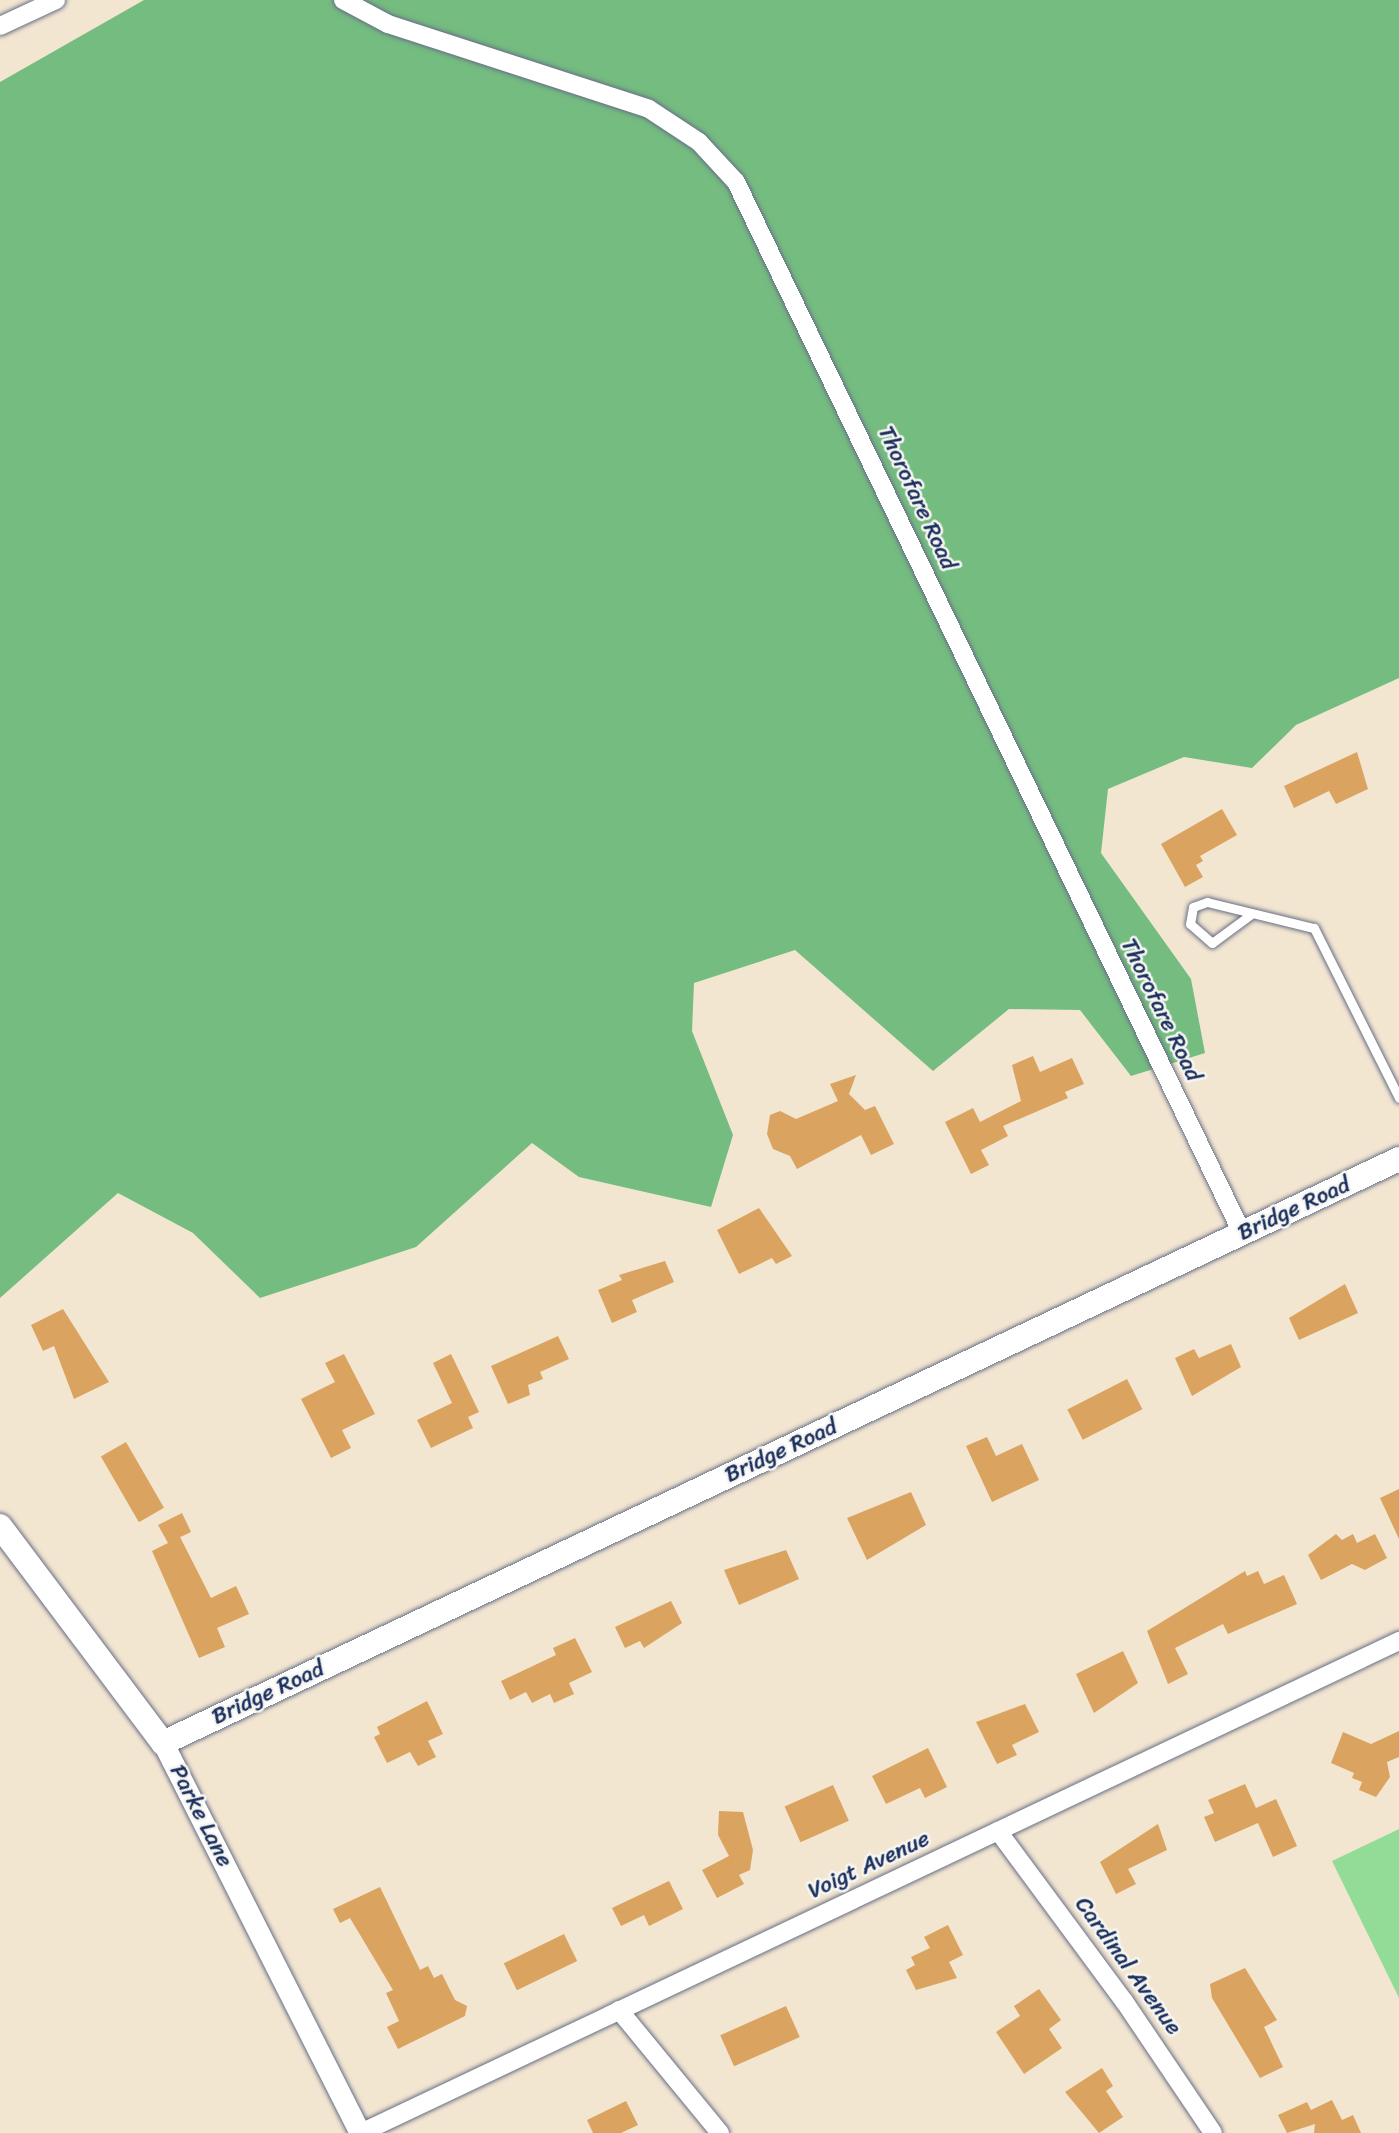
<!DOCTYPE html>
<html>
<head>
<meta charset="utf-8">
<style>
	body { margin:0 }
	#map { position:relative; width:1399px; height:2133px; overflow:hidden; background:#f3e6d1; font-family:Sriracha,sans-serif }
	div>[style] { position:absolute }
	.green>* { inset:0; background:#92dc98 }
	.forest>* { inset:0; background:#75bc80 }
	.building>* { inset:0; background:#daa35f; transform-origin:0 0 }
	.roads { filter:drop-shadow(0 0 2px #676f86) drop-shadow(0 0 2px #676f86) }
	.service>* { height:9px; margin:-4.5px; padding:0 4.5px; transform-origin:4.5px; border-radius:4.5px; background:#fff }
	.minor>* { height:18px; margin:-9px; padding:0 9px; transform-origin:9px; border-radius:9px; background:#fff }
	.tertiary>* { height:21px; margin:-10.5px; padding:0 10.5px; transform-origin:10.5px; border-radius:10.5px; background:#fff }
	.secondary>* { height:24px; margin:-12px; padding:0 12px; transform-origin:12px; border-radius:12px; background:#fff }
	span { translate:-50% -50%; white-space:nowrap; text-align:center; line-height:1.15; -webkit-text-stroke:5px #f6f6f2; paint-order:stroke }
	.street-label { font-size:23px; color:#1b2f5e }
</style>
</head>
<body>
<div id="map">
	<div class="green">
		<i style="clip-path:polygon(1399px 1829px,1399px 1998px,1332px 1861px)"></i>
	</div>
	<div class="forest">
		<i style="clip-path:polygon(144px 0,1399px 0,1399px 678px,1296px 725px,1252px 768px,1184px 757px,1108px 789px,1101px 853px,1191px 979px,1205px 1053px,1131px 1076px,1080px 1010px,1009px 1009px,933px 1071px,795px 950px,694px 983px,692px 1031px,733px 1135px,711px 1207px,579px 1177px,532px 1143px,416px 1247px,260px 1298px,193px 1233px,118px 1193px,0 1298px,0 82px)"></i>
	</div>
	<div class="building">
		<i style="clip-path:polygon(1357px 752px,1368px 789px,1336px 804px,1329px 791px,1294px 808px,1284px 786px)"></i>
		<i style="clip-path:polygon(1222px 809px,1237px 835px,1200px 856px,1203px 861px,1196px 865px,1203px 877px,1185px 887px,1161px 844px)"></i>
		<i style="clip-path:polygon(1033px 1056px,1040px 1072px,1072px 1058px,1084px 1084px,1065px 1092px,1068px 1098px,1003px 1126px,1008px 1136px,981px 1150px,989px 1165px,971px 1174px,945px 1122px,973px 1108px,980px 1122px,1021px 1101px,1012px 1065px)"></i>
		<i style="clip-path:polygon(856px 1075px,849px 1094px,865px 1110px,875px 1106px,894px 1144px,871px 1155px,861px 1135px,797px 1169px,790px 1156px,773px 1149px,767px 1134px,770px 1115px,780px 1111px,796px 1119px,838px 1101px,830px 1084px)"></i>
		<i style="clip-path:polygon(759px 1208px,792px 1256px,776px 1264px,772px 1258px,739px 1274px,717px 1230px)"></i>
		<i style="clip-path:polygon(665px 1261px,674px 1282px,632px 1300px,637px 1312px,612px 1323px,598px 1290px,622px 1280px,619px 1275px)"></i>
		<i style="clip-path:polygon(1345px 1284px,1358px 1313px,1299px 1340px,1289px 1318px)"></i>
		<i style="clip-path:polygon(63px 1309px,109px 1382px,74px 1399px,54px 1346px,43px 1351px,31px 1325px)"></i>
		<i style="clip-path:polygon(558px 1336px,569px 1359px,540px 1372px,543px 1379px,528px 1385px,530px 1395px,508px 1404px,491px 1366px)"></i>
		<i style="clip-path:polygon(1231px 1344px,1241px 1367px,1192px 1396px,1175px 1358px,1194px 1349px,1199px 1358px)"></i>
		<i style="clip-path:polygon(344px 1354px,375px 1414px,342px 1430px,351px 1448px,331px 1458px,301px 1399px,335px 1382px,325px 1363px)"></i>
		<i style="clip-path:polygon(451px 1354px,479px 1412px,468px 1417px,473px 1428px,431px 1448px,417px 1420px,452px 1403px,433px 1363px)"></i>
		<i style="left:1127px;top:1379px;width:34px;height:67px;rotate:63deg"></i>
		<i style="clip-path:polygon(987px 1437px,996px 1456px,1022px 1444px,1039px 1480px,992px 1502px,966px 1446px)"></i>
		<i style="left:126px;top:1442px;width:76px;height:29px;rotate:60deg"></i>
		<i style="clip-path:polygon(1399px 1489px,1399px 1539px,1380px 1498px)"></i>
		<i style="clip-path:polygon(911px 1492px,926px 1525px,867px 1560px,847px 1518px)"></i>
		<i style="clip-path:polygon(182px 1513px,191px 1532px,172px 1541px,180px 1537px,211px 1598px,236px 1586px,249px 1614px,217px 1628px,225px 1647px,199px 1658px,152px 1551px,168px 1543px,158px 1525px)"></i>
		<i style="clip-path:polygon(1336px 1534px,1342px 1540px,1353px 1534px,1357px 1543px,1375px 1534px,1387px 1558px,1365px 1570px,1352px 1564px,1321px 1580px,1308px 1555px)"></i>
		<i style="clip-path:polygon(786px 1550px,799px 1579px,739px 1605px,724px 1570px)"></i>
		<i style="clip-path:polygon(1245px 1571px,1247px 1576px,1258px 1571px,1264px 1584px,1284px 1575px,1297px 1604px,1228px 1634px,1223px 1624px,1175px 1648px,1188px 1674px,1168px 1684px,1147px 1631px)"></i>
		<i style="clip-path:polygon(671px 1601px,682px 1623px,644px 1648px,640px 1641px,625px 1648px,615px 1627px)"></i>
		<i style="clip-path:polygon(575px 1638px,592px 1672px,569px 1683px,574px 1694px,554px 1703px,550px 1694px,532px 1703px,526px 1692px,510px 1700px,501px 1681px,556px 1655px,553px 1648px)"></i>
		<i style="clip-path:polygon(1123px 1651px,1138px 1683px,1094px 1713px,1076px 1674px)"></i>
		<i style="clip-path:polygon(427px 1701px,443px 1734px,428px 1741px,436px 1757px,418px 1766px,410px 1752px,387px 1763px,374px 1737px,380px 1734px,377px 1727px)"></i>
		<i style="clip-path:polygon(1025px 1704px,1039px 1732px,1012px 1745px,1017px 1755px,997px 1764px,976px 1722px)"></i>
		<i style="clip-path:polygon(1399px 1731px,1399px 1757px,1387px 1762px,1390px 1777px,1376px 1797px,1359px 1790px,1362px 1782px,1352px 1778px,1354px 1773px,1331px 1763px,1343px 1732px,1371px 1744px)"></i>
		<i style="clip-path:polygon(928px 1748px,947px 1787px,925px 1798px,920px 1788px,886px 1804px,872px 1776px)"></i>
		<i style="clip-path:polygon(1245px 1784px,1256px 1808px,1276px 1799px,1297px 1846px,1273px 1857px,1258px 1823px,1215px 1842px,1204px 1817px,1214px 1813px,1208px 1800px)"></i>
		<i style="left:833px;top:1785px;width:39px;height:53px;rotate:66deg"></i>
		<i style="clip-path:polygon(719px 1811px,743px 1812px,753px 1850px,750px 1870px,739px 1875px,744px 1884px,717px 1898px,702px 1870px,729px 1856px,718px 1835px)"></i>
		<i style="clip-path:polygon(1158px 1824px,1167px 1850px,1128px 1869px,1136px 1884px,1116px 1894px,1100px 1862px)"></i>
		<i style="clip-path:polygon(669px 1881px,683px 1909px,649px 1926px,644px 1915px,621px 1926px,612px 1908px)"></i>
		<i style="clip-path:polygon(380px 1887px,420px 1970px,428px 1966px,434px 1978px,442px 1974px,455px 2000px,467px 2006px,465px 2016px,398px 2049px,387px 2027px,399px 2021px,386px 1993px,393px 1990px,350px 1918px,340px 1923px,333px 1909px)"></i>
		<i style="clip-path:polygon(948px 1925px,963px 1955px,949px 1962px,957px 1978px,916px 1990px,906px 1970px,915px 1965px,911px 1957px,930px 1948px,924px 1937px)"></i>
		<i style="left:564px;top:1934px;width:30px;height:67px;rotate:64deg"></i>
		<i style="clip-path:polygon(1245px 1968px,1277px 2020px,1264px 2027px,1283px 2067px,1260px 2078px,1212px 1998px,1210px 1984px)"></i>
		<i style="clip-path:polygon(1039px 1989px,1061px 2020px,1049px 2029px,1062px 2048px,1024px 2074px,996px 2032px,1020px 2016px,1014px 2006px)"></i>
		<i style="left:786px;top:2006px;width:34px;height:72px;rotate:66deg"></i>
		<i style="clip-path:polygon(1102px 2068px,1113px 2086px,1106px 2091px,1123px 2117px,1099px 2133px,1065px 2092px)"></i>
		<i style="clip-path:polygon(1332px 2100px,1342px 2120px,1353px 2115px,1361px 2133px,1314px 2133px,1315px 2124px,1287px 2133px,1278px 2115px,1307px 2102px,1311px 2110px)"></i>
		<i style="clip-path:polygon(626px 2101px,638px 2125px,621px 2133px,593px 2133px,587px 2120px)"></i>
	</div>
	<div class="roads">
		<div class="service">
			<i style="left:1250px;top:915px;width:47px;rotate:143.6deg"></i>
			<i style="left:1212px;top:943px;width:29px;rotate:-139deg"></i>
			<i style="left:1190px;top:924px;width:17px;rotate:-80deg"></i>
			<i style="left:1193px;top:907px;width:15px;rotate:-20deg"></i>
			<i style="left:1207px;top:902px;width:110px;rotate:13.7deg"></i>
			<i style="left:1314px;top:928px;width:190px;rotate:63.4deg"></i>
		</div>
		<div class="minor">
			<i style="left:343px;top:0;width:51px;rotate:28.1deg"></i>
			<i style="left:388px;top:24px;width:274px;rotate:18deg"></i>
			<i style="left:649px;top:109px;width:60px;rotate:33.4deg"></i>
			<i style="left:699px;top:142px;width:54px;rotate:47.2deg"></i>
			<i style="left:736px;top:182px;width:1166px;rotate:64.29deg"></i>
			<i style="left:0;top:26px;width:62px;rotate:-24.9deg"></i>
			<i style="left:998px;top:1831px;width:212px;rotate:53.5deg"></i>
			<i style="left:1124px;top:2001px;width:159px;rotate:56deg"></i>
			<i style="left:619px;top:2010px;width:159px;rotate:50.6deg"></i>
			<i style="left:361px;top:2133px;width:1149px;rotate:-25.36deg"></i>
		</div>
		<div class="tertiary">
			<i style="left:163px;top:1743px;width:437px;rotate:63.2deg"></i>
		</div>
		<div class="secondary">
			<i style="left:0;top:1526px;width:271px;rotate:53.1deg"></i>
			<i style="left:163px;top:1743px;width:1367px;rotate:-25.29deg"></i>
		</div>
	</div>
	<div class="street-label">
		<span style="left:917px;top:498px;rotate:65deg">Thorofare Road</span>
		<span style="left:1161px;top:1010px;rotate:64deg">Thorofare Road</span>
		<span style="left:1294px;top:1209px;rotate:-25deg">Bridge Road</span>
		<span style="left:781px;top:1451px;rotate:-25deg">Bridge Road</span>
		<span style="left:268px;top:1693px;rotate:-25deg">Bridge Road</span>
		<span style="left:201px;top:1816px;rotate:63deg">Parke Lane</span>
		<span style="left:869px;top:1865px;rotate:-25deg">Voigt Avenue</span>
		<span style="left:1128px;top:1966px;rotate:54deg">Cardinal Avenue</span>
	</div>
</div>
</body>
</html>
